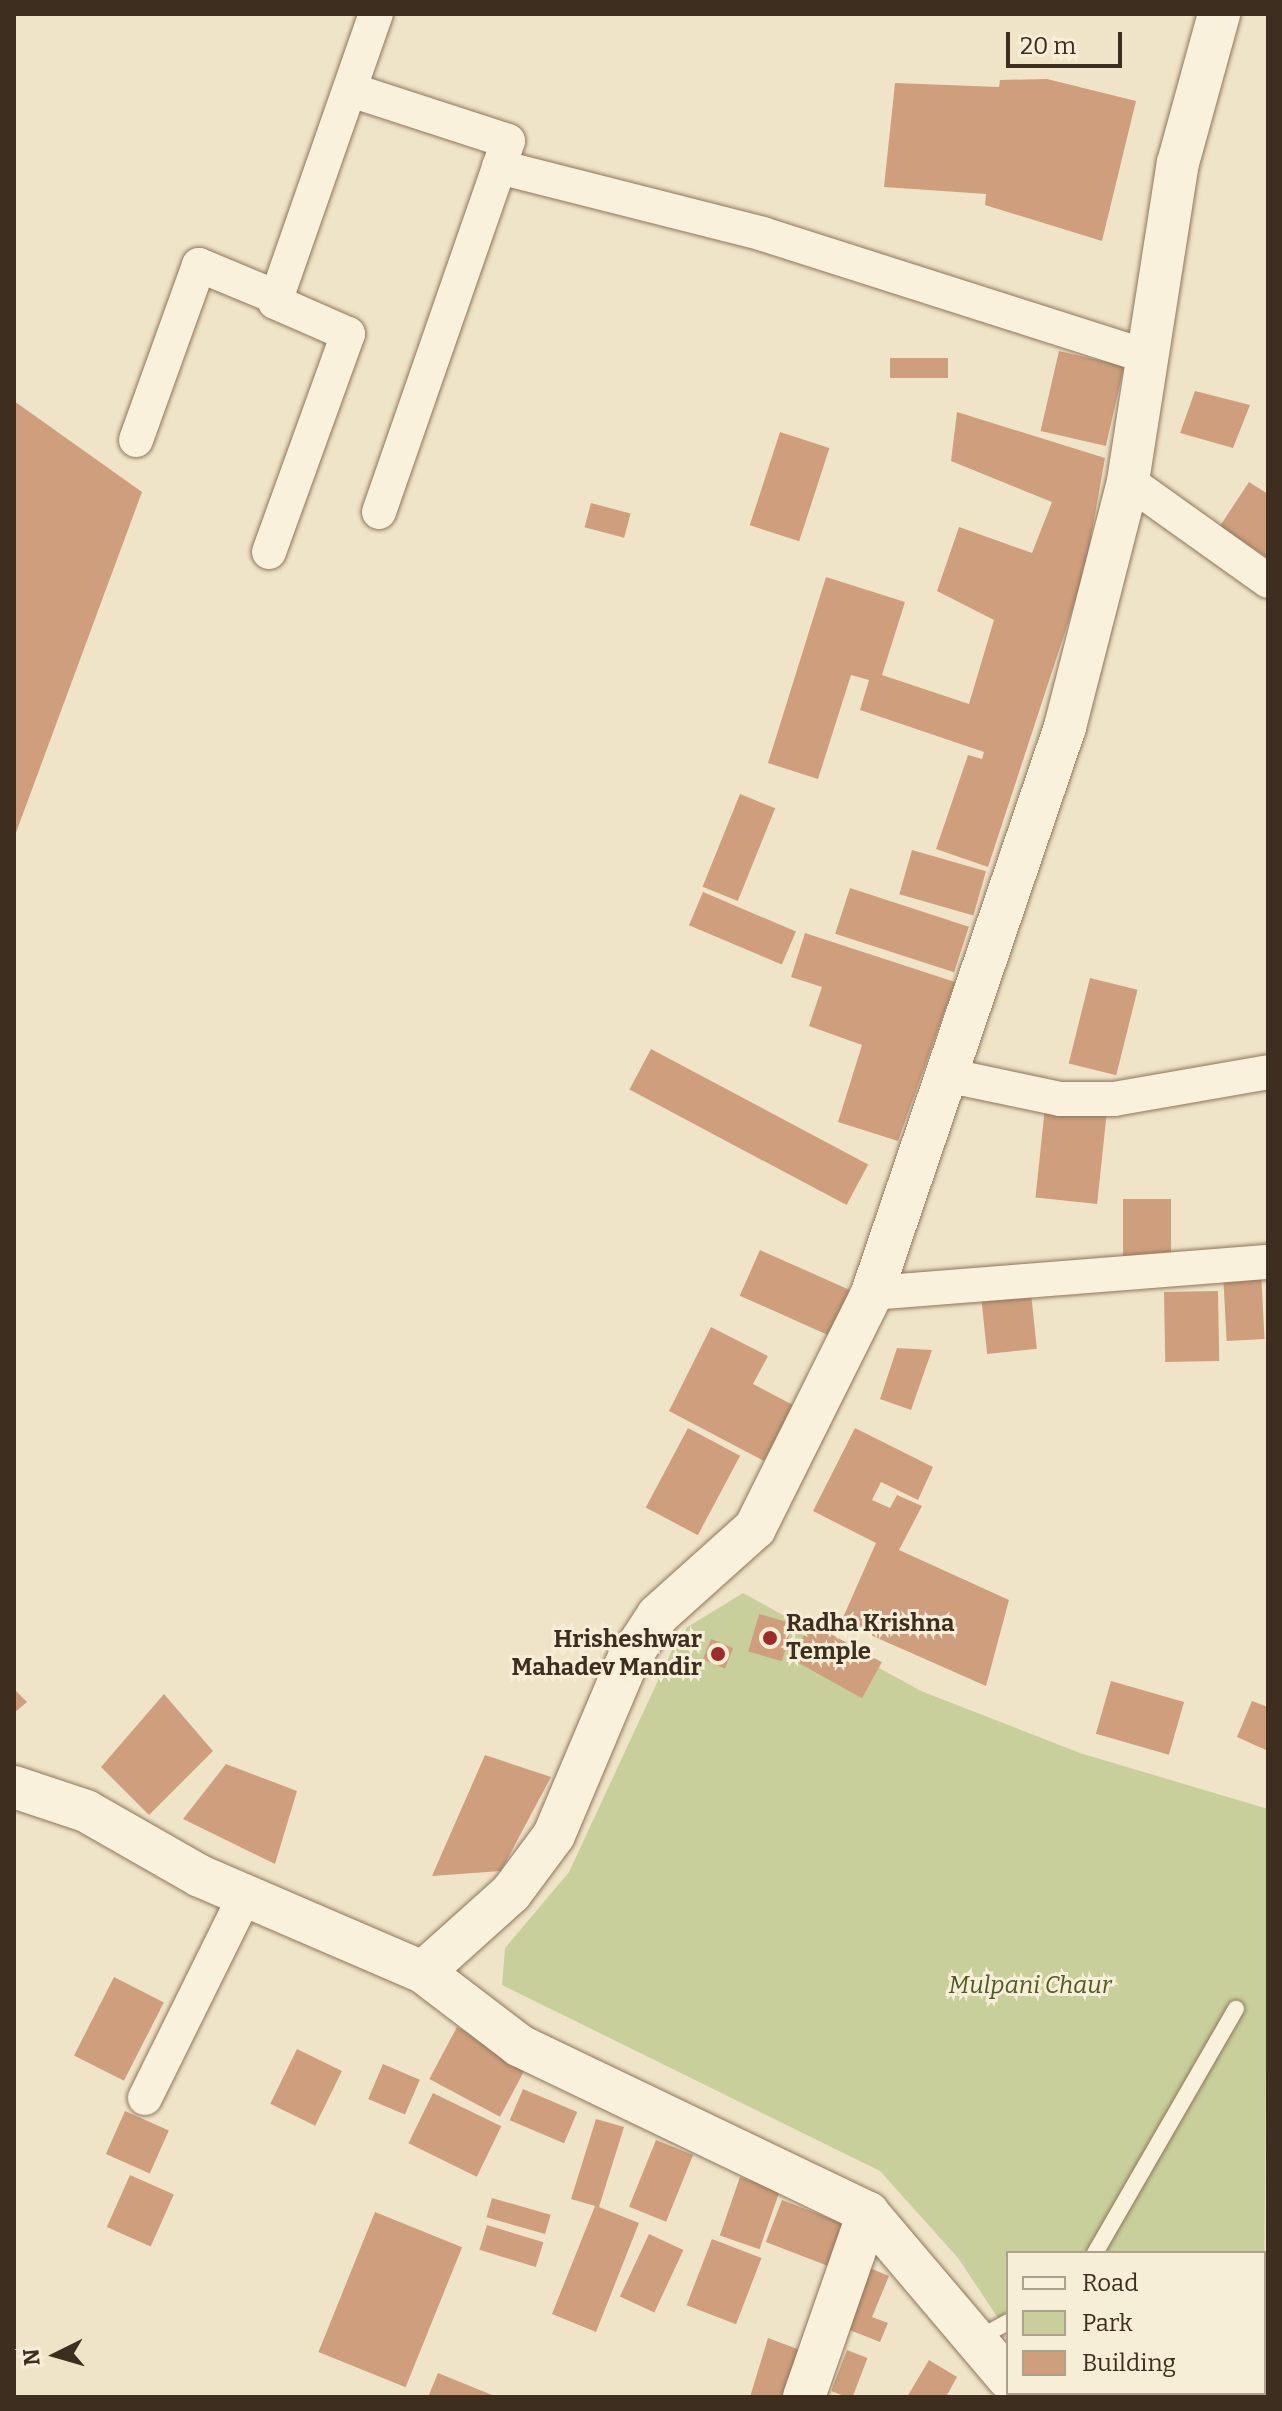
<!DOCTYPE html>
<html>
<head>
<meta charset="utf-8">
<style>
	body { margin:0 }
	#map { position:relative; width:1282px; height:2411px; overflow:hidden; background:#f0e4c8; font-family:Bitter,serif }
	div>[style] { position:absolute }
	.green>* { inset:0; background:#c9cf9b }
	.building>* { inset:0; background:#cf9f7d; transform-origin:0 0 }
	.roads { filter:drop-shadow(0 0 2px #8d765c) drop-shadow(0 0 2px #8d765c) }
	.service>* { height:16px; margin:-8px; padding:0 8px; transform-origin:8px; border-radius:8px; background:#faf1dc }
	.minor>* { height:34px; margin:-17px; padding:0 17px; transform-origin:17px; border-radius:17px; background:#faf1dc }
	.tertiary>* { height:42px; margin:-21px; padding:0 21px; transform-origin:21px; border-radius:21px; background:#faf1dc }
	.dots>* { width:22px; height:22px; translate:-50% -50%; box-sizing:border-box; border:4px solid #f7eed8; border-radius:50% }
	span { translate:-50% -50%; white-space:nowrap; text-align:center; line-height:1.15; -webkit-text-stroke:6px #f7eed8; paint-order:stroke }
	.poi-label { font-size:24px; color:#3d2e20; font-weight:700 }
	.left { translate:0 -50%; text-align:left }
	.right { translate:-100% -50%; text-align:right }
	.park-label { font-size:24px; color:#4d5a26; font-style:italic }
	.frame { position:absolute; inset:0; border:16px solid #3d2e20; pointer-events:none }
	.legend { position:absolute; left:1006px; top:2251px; width:260px; height:144px; box-sizing:border-box; background:#f7eed8; border:2px solid #ada18e; margin:0; padding:10px 14px; list-style:none; font-size:24px; color:#3d2e20 }
	.legend li { display:flex; align-items:center; gap:16px; height:40px }
	.legend b { width:40px; border:2px solid #ada18e }
	.north { position:absolute; left:16px; top:2315px; width:80px; height:80px; -webkit-text-stroke:6px #f7eed8; paint-order:stroke; rotate:265deg; font-size:22px; font-weight:700; line-height:32px; text-align:center; color:#3d2e20 }
	.north::after { content:''; display:block; margin:auto; width:28px; height:36px; background:#3d2e20; clip-path:polygon(50% 0,100% 100%,50% 72%,0 100%) }
	.scale { position:absolute; left:1006px; top:32px; width:116px; height:36px; box-sizing:border-box; border:4px solid #3d2e20; border-top:0; padding-left:10px; font-size:24px; line-height:28px; white-space:nowrap; color:#3d2e20; -webkit-text-stroke:6px #f7eed8; paint-order:stroke }
</style>
</head>
<body>
<div id="map">
	<div class="green">
		<i style="clip-path:polygon(743px 1593px,921px 1691px,1080px 1753px,1268px 1809px,1264px 2317px,1264px 2253px,1008px 2253px,1008px 2333px,958px 2258px,880px 2171px,502px 1985px,505px 1948px,569px 1872px,681px 1631px)"></i>
		<i style="clip-path:polygon(1052px 2393px,1238px 2393px,1233px 2397px)"></i>
	</div>
	<div class="building">
		<i style="clip-path:polygon(1047px 79px,1136px 101px,1102px 241px,985px 205px,986px 194px,884px 187px,895px 83px,999px 87px,1000px 80px)"></i>
		<i style="left:1059px;top:351px;width:67px;height:82px;rotate:13deg"></i>
		<i style="left:948px;top:358px;width:20px;height:58px;rotate:90deg"></i>
		<i style="clip-path:polygon(1195px 391px,1250px 405px,1233px 448px,1180px 433px)"></i>
		<i style="clip-path:polygon(14px 401px,142px 492px,14px 838px)"></i>
		<i style="clip-path:polygon(957px 412px,1105px 458px,1085px 571px,988px 867px,936px 849px,968px 755px,982px 759px,984px 752px,860px 710px,869px 680px,851px 675px,818px 779px,768px 763px,826px 577px,905px 602px,882px 675px,969px 704px,994px 620px,937px 591px,959px 527px,1032px 553px,1052px 502px,951px 461px)"></i>
		<i style="left:780px;top:432px;width:52px;height:98px;rotate:18deg"></i>
		<i style="clip-path:polygon(1249px 482px,1268px 494px,1268px 558px,1220px 526px)"></i>
		<i style="left:591px;top:503px;width:41px;height:25px;rotate:15deg"></i>
		<i style="left:740px;top:794px;width:38px;height:100px;rotate:22deg"></i>
		<i style="left:912px;top:850px;width:77px;height:46px;rotate:16deg"></i>
		<i style="left:850px;top:888px;width:125px;height:48px;rotate:18deg"></i>
		<i style="left:703px;top:892px;width:101px;height:36px;rotate:23deg"></i>
		<i style="clip-path:polygon(805px 933px,955px 982px,898px 1141px,838px 1122px,862px 1045px,809px 1026px,822px 987px,791px 977px)"></i>
		<i style="left:1090px;top:978px;width:49px;height:88px;rotate:14deg"></i>
		<i style="left:651px;top:1049px;width:246px;height:46px;rotate:28deg"></i>
		<i style="left:1045px;top:1107px;width:62px;height:91px;rotate:6deg"></i>
		<i style="left:1123px;top:1199px;width:48px;height:60px"></i>
		<i style="left:760px;top:1250px;width:105px;height:50px;rotate:24deg"></i>
		<i style="left:1261px;top:1271px;width:68px;height:38px;rotate:87deg"></i>
		<i style="left:1218px;top:1291px;width:70px;height:54px;rotate:89deg"></i>
		<i style="left:1031px;top:1293px;width:56px;height:50px;rotate:84deg"></i>
		<i style="clip-path:polygon(711px 1327px,768px 1356px,753px 1384px,793px 1405px,764px 1461px,669px 1411px)"></i>
		<i style="clip-path:polygon(897px 1348px,932px 1350px,911px 1410px,880px 1399px)"></i>
		<i style="left:688px;top:1428px;width:59px;height:90px;rotate:28deg"></i>
		<i style="clip-path:polygon(855px 1428px,933px 1467px,918px 1500px,881px 1482px,872px 1500px,890px 1508px,897px 1495px,922px 1506px,899px 1550px,1009px 1600px,986px 1686px,841px 1622px,876px 1543px,813px 1511px)"></i>
		<i style="left:759px;top:1614px;width:35px;height:39px;rotate:16deg"></i>
		<i style="left:811px;top:1623px;width:81px;height:41px;rotate:29deg"></i>
		<i style="left:711px;top:1639px;width:24px;height:22px;rotate:22deg"></i>
		<i style="left:1111px;top:1681px;width:76px;height:55px;rotate:16deg"></i>
		<i style="clip-path:polygon(14px 1689px,27px 1702px,14px 1713px)"></i>
		<i style="clip-path:polygon(164px 1694px,213px 1751px,149px 1815px,101px 1767px)"></i>
		<i style="clip-path:polygon(1252px 1701px,1268px 1707px,1268px 1751px,1237px 1737px)"></i>
		<i style="clip-path:polygon(485px 1755px,551px 1777px,501px 1871px,432px 1876px)"></i>
		<i style="clip-path:polygon(226px 1764px,297px 1791px,275px 1864px,183px 1819px)"></i>
		<i style="left:114px;top:1977px;width:56px;height:88px;rotate:27deg"></i>
		<i style="left:457px;top:2027px;width:80px;height:59px;rotate:28deg"></i>
		<i style="left:297px;top:2049px;width:50px;height:61px;rotate:26deg"></i>
		<i style="left:383px;top:2064px;width:40px;height:38px;rotate:23deg"></i>
		<i style="left:523px;top:2089px;width:59px;height:34px;rotate:23deg"></i>
		<i style="left:433px;top:2093px;width:76px;height:56px;rotate:26deg"></i>
		<i style="left:125px;top:2111px;width:48px;height:47px;rotate:24deg"></i>
		<i style="clip-path:polygon(596px 2119px,624px 2127px,599px 2207px,639px 2223px,596px 2332px,552px 2314px,595px 2206px,571px 2199px)"></i>
		<i style="left:656px;top:2140px;width:40px;height:72px;rotate:22deg"></i>
		<i style="left:130px;top:2175px;width:48px;height:57px;rotate:24deg"></i>
		<i style="left:740px;top:2177px;width:42px;height:62px;rotate:19deg"></i>
		<i style="left:492px;top:2198px;width:61px;height:20px;rotate:16deg"></i>
		<i style="left:782px;top:2200px;width:68px;height:45px;rotate:21deg"></i>
		<i style="left:375px;top:2212px;width:94px;height:151px;rotate:22deg"></i>
		<i style="left:487px;top:2225px;width:59px;height:26px;rotate:17deg"></i>
		<i style="left:649px;top:2234px;width:38px;height:69px;rotate:25deg"></i>
		<i style="left:712px;top:2239px;width:53px;height:71px;rotate:21deg"></i>
		<i style="clip-path:polygon(867px 2267px,889px 2276px,872px 2317px,888px 2323px,880px 2342px,842px 2327px)"></i>
		<i style="clip-path:polygon(768px 2338px,800px 2350px,783px 2397px,750px 2397px)"></i>
		<i style="left:847px;top:2350px;width:22px;height:44px;rotate:21deg"></i>
		<i style="clip-path:polygon(929px 2360px,957px 2377px,946px 2397px,907px 2397px)"></i>
		<i style="clip-path:polygon(438px 2373px,497px 2397px,428px 2397px)"></i>
		<i style="clip-path:polygon(1060px 2393px,1107px 2393px,1111px 2397px,1064px 2397px)"></i>
	</div>
	<div class="roads">
		<div class="service">
			<i style="left:1095px;top:2253px;width:282px;rotate:-60deg"></i>
			<i style="left:979px;top:2338px;width:33px;rotate:-29deg"></i>
		</div>
		<div class="minor">
			<i style="left:351px;top:90px;width:165px;rotate:18deg"></i>
			<i style="left:508px;top:141px;width:28px;rotate:109deg"></i>
			<i style="left:136px;top:440px;width:186px;rotate:-70.2deg"></i>
			<i style="left:199px;top:265px;width:83px;rotate:22.6deg"></i>
			<i style="left:1128px;top:481px;width:172px;rotate:35.5deg"></i>
			<i style="left:379px;top:512px;width:365px;rotate:-70.8deg"></i>
			<i style="left:499px;top:167px;width:272px;rotate:14.2deg"></i>
			<i style="left:763px;top:234px;width:402px;rotate:17.7deg"></i>
			<i style="left:269px;top:552px;width:232px;rotate:-70.1deg"></i>
			<i style="left:348px;top:334px;width:80px;rotate:-156.3deg"></i>
			<i style="left:275px;top:302px;width:305px;rotate:-70.7deg"></i>
			<i style="left:951px;top:1076px;width:111px;rotate:11.9deg"></i>
			<i style="left:1060px;top:1099px;width:54px"></i>
			<i style="left:1114px;top:1099px;width:156px;rotate:-9.9deg"></i>
			<i style="left:872px;top:1293px;width:397px;rotate:-4.5deg"></i>
			<i style="left:145px;top:2098px;width:225px;rotate:-63.7deg"></i>
		</div>
		<div class="tertiary">
			<i style="left:14px;top:1787px;width:76px;rotate:18.4deg"></i>
			<i style="left:86px;top:1811px;width:131px;rotate:29.7deg"></i>
			<i style="left:200px;top:1876px;width:243px;rotate:23.3deg"></i>
			<i style="left:423px;top:1972px;width:122px;rotate:37.3deg"></i>
			<i style="left:520px;top:2046px;width:386px;rotate:25.6deg"></i>
			<i style="left:868px;top:2213px;width:216px;rotate:49.7deg"></i>
			<i style="left:423px;top:1972px;width:118px;rotate:-41.9deg"></i>
			<i style="left:511px;top:1893px;width:72px;rotate:-53.4deg"></i>
			<i style="left:554px;top:1835px;width:188px;rotate:-67.1deg"></i>
			<i style="left:627px;top:1662px;width:56px;rotate:-56.6deg"></i>
			<i style="left:658px;top:1615px;width:130px;rotate:-41.9deg"></i>
			<i style="left:755px;top:1528px;width:263px;rotate:-63.5deg"></i>
			<i style="left:872px;top:1293px;width:598px;rotate:-71.17deg"></i>
			<i style="left:1065px;top:727px;width:254px;rotate:-75.6deg"></i>
			<i style="left:1128px;top:481px;width:322px;rotate:-81.1deg"></i>
			<i style="left:1178px;top:163px;width:155px;rotate:-74.6deg"></i>
			<i style="left:804px;top:2397px;width:195px;rotate:-70.8deg"></i>
		</div>
	</div>
	<div class="dots">
		<i style="left:770px;top:1638px;background:#9e2a2b"></i>
		<i style="left:718px;top:1654px;background:#9e2a2b"></i>
	</div>
	<div class="poi-label">
		<span class="left" style="left:786px;top:1638px">Radha Krishna<br>Temple</span>
		<span class="right" style="left:702px;top:1654px">Hrisheshwar<br>Mahadev Mandir</span>
	</div>
	<div class="park-label">
		<span style="left:1030px;top:1986px">Mulpani Chaur</span>
	</div>
	<div class="frame"></div>
	<ul class="legend">
	<li><b style="height:10px;background:#faf1dc"></b>Road</li>
	<li><b style="height:22px;background:#c9cf9b"></b>Park</li>
	<li><b style="height:22px;background:#cf9f7d"></b>Building</li>
	</ul>
	<div class="north">N</div>
	<div class="scale">20 m</div>
</div>
</body>
</html>
